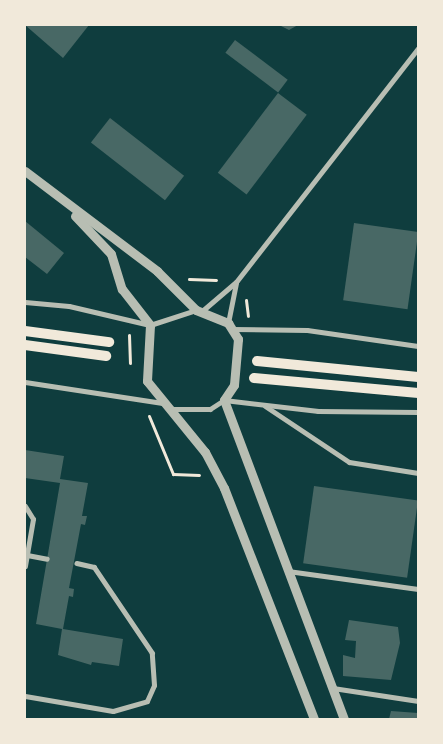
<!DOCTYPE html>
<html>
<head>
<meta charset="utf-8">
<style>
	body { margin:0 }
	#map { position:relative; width:443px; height:744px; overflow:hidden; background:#0f3d3e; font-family:"Varela Round",sans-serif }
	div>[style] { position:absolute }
	.building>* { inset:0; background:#486865; transform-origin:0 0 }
	.path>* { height:3px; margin:-1.5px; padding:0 1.5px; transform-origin:1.5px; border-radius:1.5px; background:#f1e9da }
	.pedestrian>* { height:4.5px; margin:-2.25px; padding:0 2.25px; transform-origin:2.25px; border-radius:2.25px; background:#b8beb3 }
	.minor>* { height:5px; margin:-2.5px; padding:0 2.5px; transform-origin:2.5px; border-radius:2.5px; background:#b8beb3 }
	.tertiary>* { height:9px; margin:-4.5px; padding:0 4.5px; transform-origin:4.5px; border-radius:4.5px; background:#b8beb3 }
	.secondary>* { height:10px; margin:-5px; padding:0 5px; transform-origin:5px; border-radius:5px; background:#f1e9da }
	span { translate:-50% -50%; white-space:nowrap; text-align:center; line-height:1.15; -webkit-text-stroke:4px #f1e9da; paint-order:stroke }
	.frame { position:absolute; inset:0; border:26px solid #f1e9da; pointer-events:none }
</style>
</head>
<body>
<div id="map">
	<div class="building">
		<i style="clip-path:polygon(25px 25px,89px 25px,63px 58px)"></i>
		<i style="clip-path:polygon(279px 25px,298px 25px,289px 30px)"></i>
		<i style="left:235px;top:40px;width:66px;height:16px;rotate:37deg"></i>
		<i style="left:278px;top:93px;width:36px;height:100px;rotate:37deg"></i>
		<i style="left:110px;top:118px;width:94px;height:31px;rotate:38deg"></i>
		<i style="clip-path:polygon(25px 221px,64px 253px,47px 274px,25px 257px)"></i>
		<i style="left:354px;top:223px;width:65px;height:78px;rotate:8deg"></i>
		<i style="clip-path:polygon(25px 450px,64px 456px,60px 479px,88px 483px,82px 516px,87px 516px,85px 525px,81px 524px,69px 588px,74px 589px,73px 597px,69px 596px,63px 629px,123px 639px,119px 666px,92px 662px,91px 665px,58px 655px,62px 629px,36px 624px,60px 483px,25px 478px)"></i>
		<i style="left:314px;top:486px;width:105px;height:78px;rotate:8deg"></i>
		<i style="clip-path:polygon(349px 620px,398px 627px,400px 643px,391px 680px,343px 676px,343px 655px,355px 658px,356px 641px,345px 640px)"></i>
		<i style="clip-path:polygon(391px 711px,418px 713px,418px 719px,389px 719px)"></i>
	</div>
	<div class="path">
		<i style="left:189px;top:279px;width:27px;rotate:2deg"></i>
		<i style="left:246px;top:300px;width:16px;rotate:83deg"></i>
		<i style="left:129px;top:335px;width:28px;rotate:88deg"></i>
		<i style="left:149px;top:416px;width:63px;rotate:67.5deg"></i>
		<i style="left:173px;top:474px;width:26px;rotate:2deg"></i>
	</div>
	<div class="pedestrian">
		<i style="left:288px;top:571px;width:131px;rotate:7.9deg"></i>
		<i style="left:333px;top:688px;width:86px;rotate:8.7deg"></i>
	</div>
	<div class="minor">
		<i style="left:25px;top:302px;width:44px;rotate:5.2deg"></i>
		<i style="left:69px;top:306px;width:83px;rotate:13.2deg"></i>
		<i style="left:150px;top:325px;width:48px;rotate:-18.1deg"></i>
		<i style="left:202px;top:311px;width:45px;rotate:-40.5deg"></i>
		<i style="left:236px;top:282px;width:296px;rotate:-52.1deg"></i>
		<i style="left:228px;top:323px;width:41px;rotate:-78.7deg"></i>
		<i style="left:232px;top:329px;width:75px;rotate:0.8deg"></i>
		<i style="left:307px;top:330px;width:112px;rotate:8.2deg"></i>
		<i style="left:25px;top:382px;width:139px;rotate:8.7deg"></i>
		<i style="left:265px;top:406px;width:101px;rotate:33.7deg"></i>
		<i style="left:349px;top:462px;width:70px;rotate:9.1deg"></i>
		<i style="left:171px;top:409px;width:39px"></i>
		<i style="left:210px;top:409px;width:17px;rotate:-33deg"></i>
		<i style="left:224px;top:400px;width:95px;rotate:6.7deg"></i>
		<i style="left:318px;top:411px;width:100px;rotate:0.6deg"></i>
		<i style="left:25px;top:506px;width:15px;rotate:58deg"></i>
		<i style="left:33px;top:519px;width:48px;rotate:99.7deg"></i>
		<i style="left:27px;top:555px;width:20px;rotate:11deg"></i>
		<i style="left:25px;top:696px;width:89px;rotate:9.7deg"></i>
		<i style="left:113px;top:711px;width:35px;rotate:-16deg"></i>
		<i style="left:147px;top:701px;width:17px;rotate:-66deg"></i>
		<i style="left:154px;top:685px;width:32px;rotate:-94deg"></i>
		<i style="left:152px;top:653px;width:104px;rotate:-124deg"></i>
		<i style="left:94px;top:567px;width:18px;rotate:-167deg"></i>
	</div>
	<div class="tertiary">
		<i style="left:25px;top:171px;width:166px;rotate:37.1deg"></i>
		<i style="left:157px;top:271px;width:55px;rotate:45deg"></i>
		<i style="left:196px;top:310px;width:35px;rotate:22deg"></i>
		<i style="left:228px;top:323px;width:19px;rotate:58deg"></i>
		<i style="left:238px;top:339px;width:46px;rotate:95deg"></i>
		<i style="left:234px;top:385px;width:18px;rotate:124deg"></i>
		<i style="left:224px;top:400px;width:341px;rotate:69.4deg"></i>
		<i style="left:75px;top:216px;width:52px;rotate:46.5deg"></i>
		<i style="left:111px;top:254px;width:37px;rotate:73deg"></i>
		<i style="left:122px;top:289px;width:46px;rotate:52.1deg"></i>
		<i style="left:150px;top:325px;width:56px;rotate:93.1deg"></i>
		<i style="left:147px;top:381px;width:92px;rotate:50.8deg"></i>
		<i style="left:205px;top:452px;width:41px;rotate:62.2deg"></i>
		<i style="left:224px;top:488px;width:248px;rotate:68.7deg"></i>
	</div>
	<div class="secondary">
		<i style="left:25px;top:331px;width:85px;rotate:7.5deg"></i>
		<i style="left:25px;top:345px;width:82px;rotate:7.7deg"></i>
		<i style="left:257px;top:361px;width:162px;rotate:5.7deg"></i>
		<i style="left:254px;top:378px;width:165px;rotate:5.2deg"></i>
	</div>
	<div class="frame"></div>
</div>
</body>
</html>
